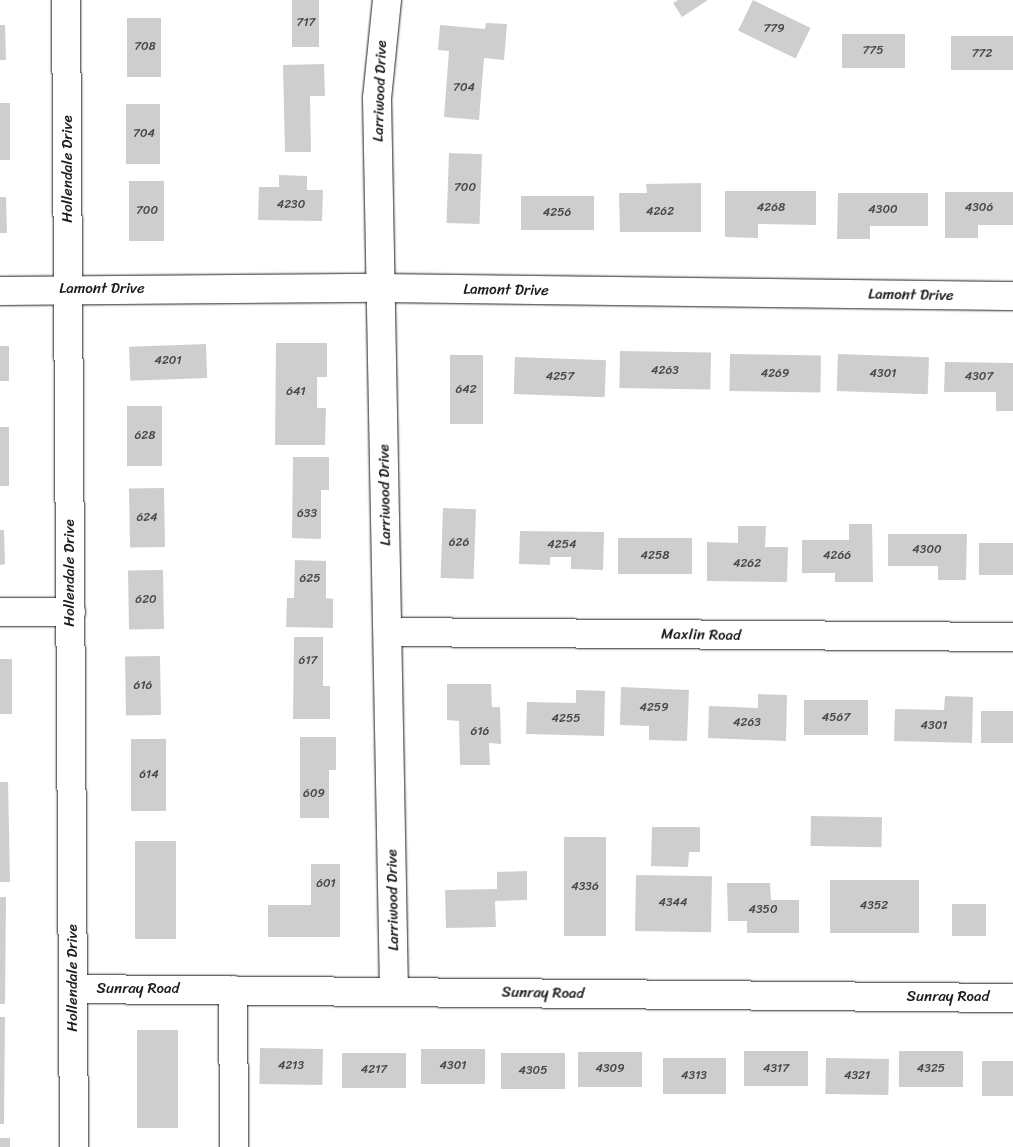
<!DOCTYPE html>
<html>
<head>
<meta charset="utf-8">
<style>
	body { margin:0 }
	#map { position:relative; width:1013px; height:1147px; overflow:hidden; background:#fff; font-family:Sriracha,sans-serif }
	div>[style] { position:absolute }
	.building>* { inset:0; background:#cecece; transform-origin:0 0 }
	.roads { filter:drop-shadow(0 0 1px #1c1c1c) drop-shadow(0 0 1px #1c1c1c) }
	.minor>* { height:28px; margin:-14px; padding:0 14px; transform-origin:14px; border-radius:14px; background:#fff }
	span { translate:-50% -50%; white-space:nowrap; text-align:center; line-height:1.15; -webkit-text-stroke:4.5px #fff; paint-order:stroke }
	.number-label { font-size:12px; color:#484848 }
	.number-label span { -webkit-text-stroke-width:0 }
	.street-label { font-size:15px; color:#1c1c1c }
</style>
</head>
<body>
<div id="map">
	<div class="building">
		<i style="left:292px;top:0;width:27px;height:47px"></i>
		<i style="clip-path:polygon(678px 0,708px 0,682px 17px,673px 3px)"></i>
		<i style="left:753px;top:0;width:64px;height:34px;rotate:26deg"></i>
		<i style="left:127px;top:18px;width:34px;height:59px"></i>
		<i style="clip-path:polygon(486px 23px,507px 24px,504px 60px,484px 58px,479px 120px,444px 117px,449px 51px,438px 50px,440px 25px,485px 29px)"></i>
		<i style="clip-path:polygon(0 25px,5px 25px,6px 60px,0 60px)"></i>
		<i style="left:905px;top:34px;width:34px;height:63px;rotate:90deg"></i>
		<i style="left:1013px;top:36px;width:34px;height:62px;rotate:90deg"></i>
		<i style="clip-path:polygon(324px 64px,325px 96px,310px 96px,311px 152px,285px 152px,283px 65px)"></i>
		<i style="left:0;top:103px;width:10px;height:57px"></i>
		<i style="left:126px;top:104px;width:34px;height:60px"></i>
		<i style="left:449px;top:153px;width:33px;height:70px;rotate:2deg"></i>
		<i style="clip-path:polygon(279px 175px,307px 176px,307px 190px,323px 190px,322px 221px,258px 220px,259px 187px,279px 187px)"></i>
		<i style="left:129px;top:181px;width:35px;height:60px"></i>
		<i style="clip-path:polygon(701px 183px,701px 232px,620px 232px,619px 193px,647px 193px,646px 184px)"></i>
		<i style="clip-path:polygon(725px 191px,816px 191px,816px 225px,758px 224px,758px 238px,725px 237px)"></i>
		<i style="clip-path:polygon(945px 192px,1013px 192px,1013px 225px,978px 225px,978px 238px,945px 238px)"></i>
		<i style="clip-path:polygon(838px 193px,928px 193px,928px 226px,870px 226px,870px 239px,837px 239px)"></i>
		<i style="left:521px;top:196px;width:73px;height:34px"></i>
		<i style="clip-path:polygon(0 197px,6px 197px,7px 233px,0 233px)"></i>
		<i style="clip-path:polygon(276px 343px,327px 343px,327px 377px,317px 377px,317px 408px,326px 408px,325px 445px,275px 445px)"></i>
		<i style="left:206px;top:344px;width:34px;height:77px;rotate:88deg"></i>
		<i style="left:0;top:346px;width:9px;height:35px"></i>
		<i style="left:620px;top:351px;width:91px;height:37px;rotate:1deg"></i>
		<i style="left:730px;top:354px;width:91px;height:37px;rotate:1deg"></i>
		<i style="left:838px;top:354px;width:91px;height:37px;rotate:2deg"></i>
		<i style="left:450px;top:355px;width:33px;height:69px"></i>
		<i style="left:515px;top:357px;width:91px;height:37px;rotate:2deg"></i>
		<i style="clip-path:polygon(945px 362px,1013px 363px,1013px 411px,996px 411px,996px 392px,944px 392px)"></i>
		<i style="left:127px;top:406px;width:35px;height:60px"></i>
		<i style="left:0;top:427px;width:9px;height:59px"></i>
		<i style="clip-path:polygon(293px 457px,329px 457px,329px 490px,321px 490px,321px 539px,292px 538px)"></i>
		<i style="left:164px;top:488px;width:59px;height:35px;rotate:89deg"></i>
		<i style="left:443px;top:508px;width:33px;height:70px;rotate:2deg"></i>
		<i style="clip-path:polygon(849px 524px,872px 524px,873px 582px,835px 582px,835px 573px,802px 573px,802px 540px,849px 540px)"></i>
		<i style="clip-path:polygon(738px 526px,766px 526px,765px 547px,788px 547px,787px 582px,707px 581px,707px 542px,738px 543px)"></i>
		<i style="clip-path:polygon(0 530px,4px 530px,5px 564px,0 565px)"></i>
		<i style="clip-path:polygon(520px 531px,604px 532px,603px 570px,571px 569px,571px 557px,550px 557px,550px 565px,519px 564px)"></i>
		<i style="clip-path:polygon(888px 534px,967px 534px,966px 580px,938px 580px,938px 566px,888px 566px)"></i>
		<i style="left:618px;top:538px;width:74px;height:36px"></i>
		<i style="left:979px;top:543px;width:34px;height:32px"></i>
		<i style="clip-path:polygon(295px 560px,326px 561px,326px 598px,333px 599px,333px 628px,286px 627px,287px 598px,294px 598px)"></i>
		<i style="left:163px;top:570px;width:59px;height:35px;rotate:89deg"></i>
		<i style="clip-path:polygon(294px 637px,323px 637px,323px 686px,330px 686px,330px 719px,293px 719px)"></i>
		<i style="left:160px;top:656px;width:59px;height:35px;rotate:89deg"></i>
		<i style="left:0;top:659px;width:12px;height:55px"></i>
		<i style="clip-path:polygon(447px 684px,491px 684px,492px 707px,500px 707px,501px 744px,489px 743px,490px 765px,460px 765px,459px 721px,447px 720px)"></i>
		<i style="clip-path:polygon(621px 687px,689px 690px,687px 741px,649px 740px,649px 726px,620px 725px)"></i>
		<i style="clip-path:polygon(576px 690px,605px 691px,604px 736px,526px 734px,527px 702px,576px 703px)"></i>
		<i style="clip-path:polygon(758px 694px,787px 695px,786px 741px,708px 738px,709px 706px,758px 708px)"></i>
		<i style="clip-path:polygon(945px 696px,973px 697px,972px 743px,894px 741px,895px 709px,944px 710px)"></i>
		<i style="left:804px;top:700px;width:64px;height:35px"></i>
		<i style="left:981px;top:711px;width:32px;height:32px"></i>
		<i style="clip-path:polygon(300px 737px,336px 737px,336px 770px,329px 770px,329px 818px,300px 818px)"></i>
		<i style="left:131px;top:739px;width:35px;height:72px"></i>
		<i style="clip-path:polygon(0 782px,8px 782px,10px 882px,0 882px)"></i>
		<i style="left:811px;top:816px;width:71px;height:30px;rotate:1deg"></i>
		<i style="clip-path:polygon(652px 827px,700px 827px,700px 852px,689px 852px,688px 867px,651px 866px)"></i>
		<i style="left:564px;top:837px;width:42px;height:99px"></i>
		<i style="left:135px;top:841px;width:41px;height:98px"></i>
		<i style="clip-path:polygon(311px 864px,340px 864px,340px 937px,268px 937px,268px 905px,311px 905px)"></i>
		<i style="clip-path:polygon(527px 871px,527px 900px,495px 901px,496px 927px,446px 928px,445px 890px,497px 889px,497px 872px)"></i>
		<i style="left:636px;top:875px;width:76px;height:56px;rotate:1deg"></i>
		<i style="left:830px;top:880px;width:89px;height:53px"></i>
		<i style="clip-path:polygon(727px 883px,770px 883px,771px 900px,799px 900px,799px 933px,747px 933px,747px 921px,728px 921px)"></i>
		<i style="clip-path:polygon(0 897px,6px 897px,5px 1004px,0 1004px)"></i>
		<i style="left:952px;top:904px;width:34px;height:32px"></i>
		<i style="clip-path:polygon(0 1017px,5px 1017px,4px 1124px,0 1124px)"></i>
		<i style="left:137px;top:1030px;width:41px;height:98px"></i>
		<i style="left:260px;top:1048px;width:63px;height:36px;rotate:1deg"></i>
		<i style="left:421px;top:1049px;width:64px;height:35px"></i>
		<i style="left:744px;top:1051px;width:64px;height:35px"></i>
		<i style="left:899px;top:1051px;width:64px;height:36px"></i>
		<i style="left:578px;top:1052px;width:64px;height:35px"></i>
		<i style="left:342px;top:1053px;width:64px;height:35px"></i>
		<i style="left:501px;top:1053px;width:64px;height:36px"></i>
		<i style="left:726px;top:1058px;width:36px;height:63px;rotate:90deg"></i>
		<i style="left:826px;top:1058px;width:63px;height:36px;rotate:1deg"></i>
		<i style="left:982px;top:1061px;width:31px;height:35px"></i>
		<i style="left:0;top:1138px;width:10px;height:9px"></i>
	</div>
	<div class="roads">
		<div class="minor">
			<i style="left:66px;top:0;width:1147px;rotate:89.6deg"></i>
			<i style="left:387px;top:0;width:99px;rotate:95.8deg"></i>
			<i style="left:377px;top:98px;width:893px;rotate:88.91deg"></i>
			<i style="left:0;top:291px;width:381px;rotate:-0.5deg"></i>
			<i style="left:381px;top:288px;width:632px;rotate:0.73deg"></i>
			<i style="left:0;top:612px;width:71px"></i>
			<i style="left:388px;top:632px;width:625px;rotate:0.46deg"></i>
			<i style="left:73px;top:989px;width:940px;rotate:0.55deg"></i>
			<i style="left:233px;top:990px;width:157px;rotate:89.6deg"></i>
		</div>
	</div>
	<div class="number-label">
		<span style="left:306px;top:23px">717</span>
		<span style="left:774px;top:29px">779</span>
		<span style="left:145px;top:47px">708</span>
		<span style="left:873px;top:51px">775</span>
		<span style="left:982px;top:54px">772</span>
		<span style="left:464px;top:88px">704</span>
		<span style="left:144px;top:134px">704</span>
		<span style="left:465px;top:188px">700</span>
		<span style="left:291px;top:205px">4230</span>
		<span style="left:771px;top:208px">4268</span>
		<span style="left:979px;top:208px">4306</span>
		<span style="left:883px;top:210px">4300</span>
		<span style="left:147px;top:211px">700</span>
		<span style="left:660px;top:212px">4262</span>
		<span style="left:557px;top:213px">4256</span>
		<span style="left:168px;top:361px">4201</span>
		<span style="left:665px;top:371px">4263</span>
		<span style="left:775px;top:374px">4269</span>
		<span style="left:883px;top:374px">4301</span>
		<span style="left:560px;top:377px">4257</span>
		<span style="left:979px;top:377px">4307</span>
		<span style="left:466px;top:390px">642</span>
		<span style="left:296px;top:392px">641</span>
		<span style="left:145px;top:436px">628</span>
		<span style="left:307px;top:514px">633</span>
		<span style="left:147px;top:518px">624</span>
		<span style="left:459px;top:543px">626</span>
		<span style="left:562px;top:545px">4254</span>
		<span style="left:927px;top:550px">4300</span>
		<span style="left:655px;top:556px">4258</span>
		<span style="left:837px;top:556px">4266</span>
		<span style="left:747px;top:564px">4262</span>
		<span style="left:310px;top:579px">625</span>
		<span style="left:146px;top:600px">620</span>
		<span style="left:308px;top:661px">617</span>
		<span style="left:143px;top:686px">616</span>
		<span style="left:654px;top:708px">4259</span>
		<span style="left:836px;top:718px">4567</span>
		<span style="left:566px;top:719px">4255</span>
		<span style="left:747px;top:723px">4263</span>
		<span style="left:934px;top:726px">4301</span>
		<span style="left:480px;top:732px">616</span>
		<span style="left:149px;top:775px">614</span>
		<span style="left:314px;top:794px">609</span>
		<span style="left:326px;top:884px">601</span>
		<span style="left:585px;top:887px">4336</span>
		<span style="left:673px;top:903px">4344</span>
		<span style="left:874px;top:906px">4352</span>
		<span style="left:763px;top:910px">4350</span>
		<span style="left:291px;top:1066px">4213</span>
		<span style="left:453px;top:1066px">4301</span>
		<span style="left:610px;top:1069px">4309</span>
		<span style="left:776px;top:1069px">4317</span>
		<span style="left:931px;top:1069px">4325</span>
		<span style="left:374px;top:1070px">4217</span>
		<span style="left:533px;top:1071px">4305</span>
		<span style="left:694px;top:1076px">4313</span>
		<span style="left:857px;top:1076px">4321</span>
	</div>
	<div class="street-label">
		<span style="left:380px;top:91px;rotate:-88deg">Larriwood Drive</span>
		<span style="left:68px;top:169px;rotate:-90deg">Hollendale Drive</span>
		<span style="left:102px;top:289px">Lamont Drive</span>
		<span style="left:506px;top:290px;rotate:1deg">Lamont Drive</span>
		<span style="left:911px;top:295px;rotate:1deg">Lamont Drive</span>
		<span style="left:385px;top:495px;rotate:-91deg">Larriwood Drive</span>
		<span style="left:70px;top:573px;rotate:-90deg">Hollendale Drive</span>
		<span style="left:701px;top:635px;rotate:1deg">Maxlin Road</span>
		<span style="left:393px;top:900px;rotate:-91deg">Larriwood Drive</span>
		<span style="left:73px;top:978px;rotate:-90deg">Hollendale Drive</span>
		<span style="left:138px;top:989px">Sunray Road</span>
		<span style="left:543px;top:993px;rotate:1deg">Sunray Road</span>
		<span style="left:948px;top:997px">Sunray Road</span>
	</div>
</div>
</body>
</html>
